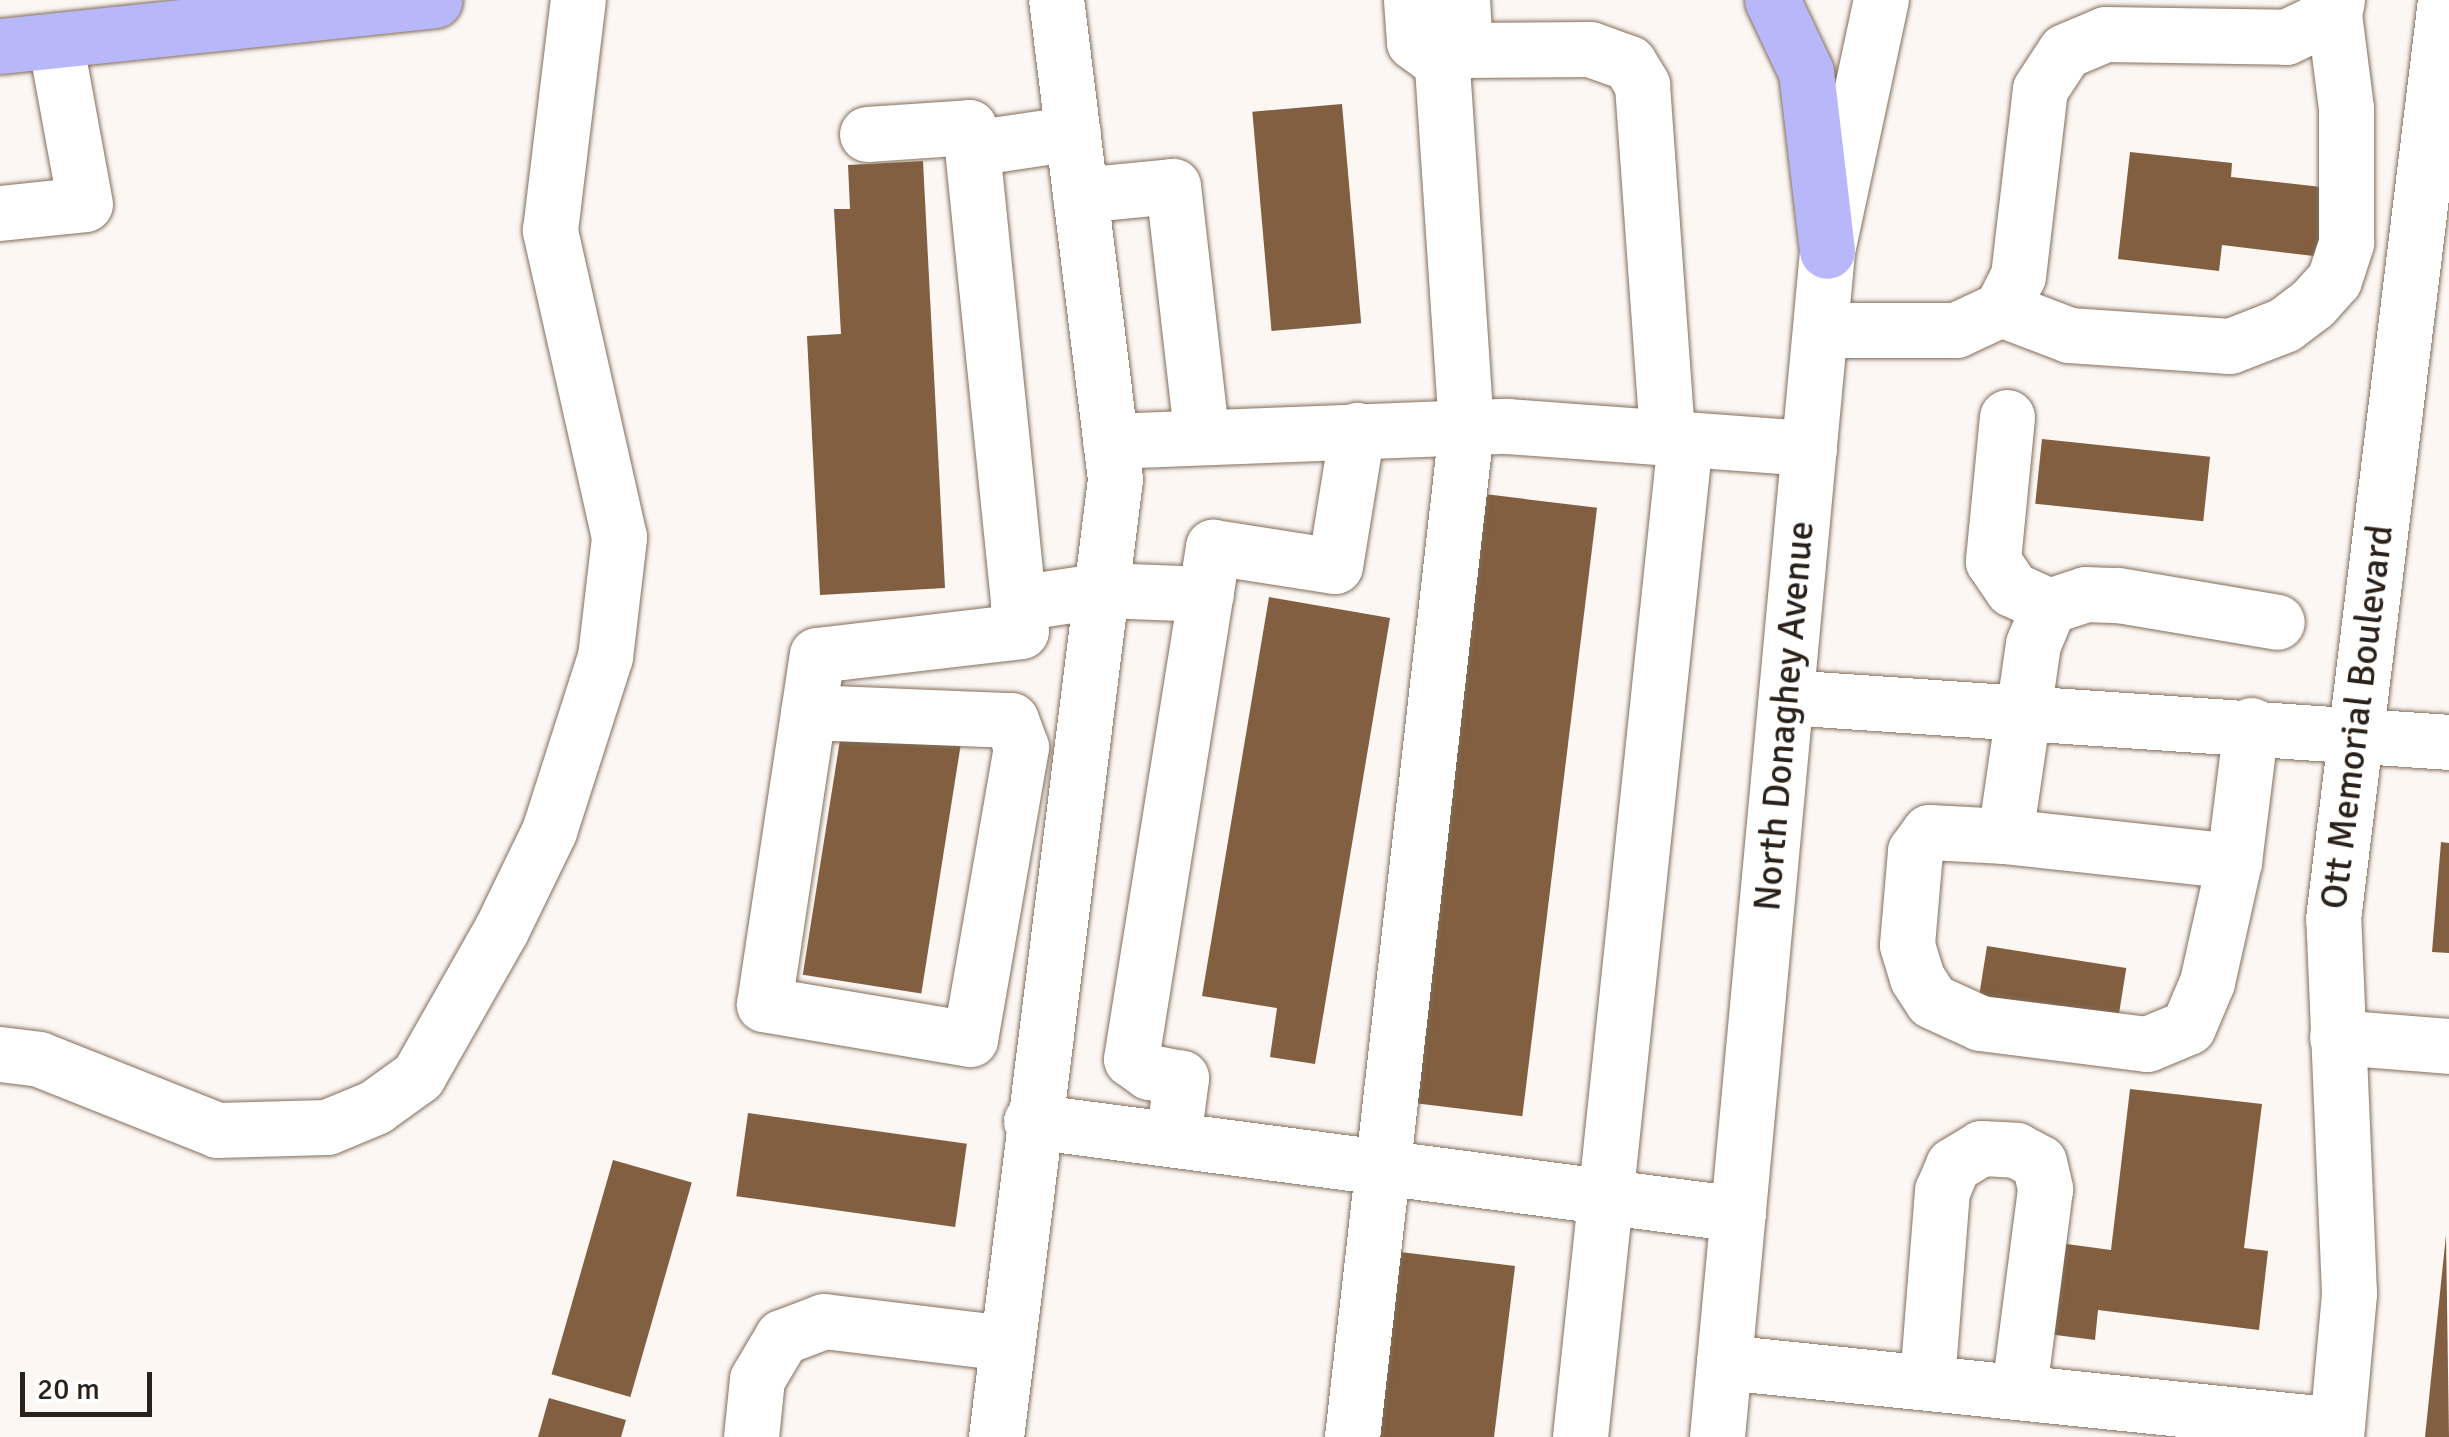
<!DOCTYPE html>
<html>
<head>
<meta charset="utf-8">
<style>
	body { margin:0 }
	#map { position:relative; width:2449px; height:1437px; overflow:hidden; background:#fcf7f3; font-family:Signika,sans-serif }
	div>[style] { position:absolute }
	.building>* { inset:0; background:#815f40; transform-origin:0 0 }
	.roads { filter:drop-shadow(0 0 2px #836e5c) drop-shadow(0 0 2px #836e5c) }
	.minor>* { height:55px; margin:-27.5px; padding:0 27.5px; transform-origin:27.5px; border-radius:27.5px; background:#fff }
	.major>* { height:55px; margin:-27.5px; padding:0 27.5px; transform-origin:27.5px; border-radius:27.5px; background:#b8b7f9 }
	span { translate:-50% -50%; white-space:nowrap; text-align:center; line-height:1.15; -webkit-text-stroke:10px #fff; paint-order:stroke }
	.street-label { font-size:38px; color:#2a211a }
	.scale { position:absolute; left:20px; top:1372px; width:132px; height:45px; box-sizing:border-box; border:5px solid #2a211a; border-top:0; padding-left:12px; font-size:30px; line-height:35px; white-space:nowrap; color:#2a211a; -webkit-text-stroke:8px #fff; paint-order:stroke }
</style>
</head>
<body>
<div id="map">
	<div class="building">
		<i style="left:1342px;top:104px;width:220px;height:90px;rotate:85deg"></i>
		<i style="clip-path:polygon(2130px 152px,2232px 163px,2231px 177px,2330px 188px,2322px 257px,2222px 245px,2219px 271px,2118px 259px)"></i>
		<i style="clip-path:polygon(923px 161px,945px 588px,820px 595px,807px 336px,841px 334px,834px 209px,850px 209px,848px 165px)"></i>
		<i style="left:2042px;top:439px;width:169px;height:65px;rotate:6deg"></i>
		<i style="left:1468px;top:492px;width:130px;height:613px;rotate:7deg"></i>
		<i style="clip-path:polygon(1269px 597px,1390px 618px,1315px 1064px,1270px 1057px,1277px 1008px,1202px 996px)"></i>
		<i style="left:843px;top:721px;width:120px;height:257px;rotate:9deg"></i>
		<i style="clip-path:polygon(2441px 842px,2449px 843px,2449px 953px,2432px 952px)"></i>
		<i style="left:1987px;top:946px;width:141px;height:61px;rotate:9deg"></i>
		<i style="clip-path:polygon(2130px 1089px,2262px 1104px,2244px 1248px,2268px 1251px,2259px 1330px,2098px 1310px,2095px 1340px,2048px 1334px,2059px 1243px,2111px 1250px)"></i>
		<i style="left:748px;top:1113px;width:221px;height:84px;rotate:8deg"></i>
		<i style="left:613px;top:1160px;width:82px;height:223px;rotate:16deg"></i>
		<i style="clip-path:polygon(2446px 1235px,2449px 1437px,2425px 1437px)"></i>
		<i style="left:1384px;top:1250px;width:132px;height:188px;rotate:7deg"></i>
		<i style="clip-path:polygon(549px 1398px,626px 1420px,621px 1437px,538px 1437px)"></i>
	</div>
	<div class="roads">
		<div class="minor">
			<i style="left:1411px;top:0;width:42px;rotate:85.9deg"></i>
			<i style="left:1414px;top:42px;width:34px;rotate:36deg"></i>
			<i style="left:1465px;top:50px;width:125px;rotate:-0.5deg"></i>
			<i style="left:1590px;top:49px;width:41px;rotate:19.7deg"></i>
			<i style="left:1629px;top:63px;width:26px;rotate:59deg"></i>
			<i style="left:1642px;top:85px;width:354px;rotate:85.9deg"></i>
			<i style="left:1442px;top:62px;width:26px;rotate:-28deg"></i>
			<i style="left:1465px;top:50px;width:50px;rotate:-93.4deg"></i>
			<i style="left:867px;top:134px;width:102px;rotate:-3.9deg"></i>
			<i style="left:969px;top:127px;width:21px;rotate:82deg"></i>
			<i style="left:972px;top:148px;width:102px;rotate:-8.4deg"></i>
			<i style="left:972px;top:148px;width:457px;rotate:84.2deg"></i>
			<i style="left:1018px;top:603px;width:87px;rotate:-8.6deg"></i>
			<i style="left:1104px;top:590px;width:102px;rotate:2.2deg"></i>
			<i style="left:1080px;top:195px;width:93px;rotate:-5.5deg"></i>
			<i style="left:1173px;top:186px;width:249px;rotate:83.5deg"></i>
			<i style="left:0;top:213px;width:85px;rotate:-6deg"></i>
			<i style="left:85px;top:204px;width:166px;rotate:-100.4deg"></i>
			<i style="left:2001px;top:309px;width:73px;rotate:20.9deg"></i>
			<i style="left:2069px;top:335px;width:161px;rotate:3.9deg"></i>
			<i style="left:2230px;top:346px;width:58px;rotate:-21.3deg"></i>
			<i style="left:2284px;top:325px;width:36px;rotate:-37deg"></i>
			<i style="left:2313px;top:303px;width:31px;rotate:-48deg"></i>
			<i style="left:2334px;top:280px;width:40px;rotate:-72deg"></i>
			<i style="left:2346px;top:242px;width:134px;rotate:-90deg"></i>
			<i style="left:2346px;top:108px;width:95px;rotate:-97.3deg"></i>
			<i style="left:1820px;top:330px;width:136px"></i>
			<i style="left:1956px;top:330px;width:50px;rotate:-25deg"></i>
			<i style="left:2001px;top:309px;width:37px;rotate:-63deg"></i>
			<i style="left:2018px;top:276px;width:188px;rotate:-83.3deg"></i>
			<i style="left:2040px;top:89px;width:45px;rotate:-56.7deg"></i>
			<i style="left:2065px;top:51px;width:43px;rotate:-23deg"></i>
			<i style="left:2105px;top:34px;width:181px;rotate:0.9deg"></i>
			<i style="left:2286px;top:37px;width:53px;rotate:-25.6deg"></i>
			<i style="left:2334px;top:14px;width:14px;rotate:-78deg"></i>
			<i style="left:2007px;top:417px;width:145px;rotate:95.6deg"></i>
			<i style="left:1993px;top:561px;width:34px;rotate:56deg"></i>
			<i style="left:2012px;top:589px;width:41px;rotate:24.7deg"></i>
			<i style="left:1110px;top:441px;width:397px;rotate:-2.2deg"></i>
			<i style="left:1507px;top:426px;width:303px;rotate:4.2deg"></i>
			<i style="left:1786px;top:697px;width:665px;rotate:3.88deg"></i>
			<i style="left:808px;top:712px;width:203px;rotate:2.3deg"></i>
			<i style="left:1011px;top:720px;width:29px;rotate:70deg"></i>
			<i style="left:1021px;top:747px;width:296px;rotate:99.9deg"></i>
			<i style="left:970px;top:1039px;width:209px;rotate:-170.4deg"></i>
			<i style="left:764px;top:1004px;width:353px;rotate:-81.4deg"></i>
			<i style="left:817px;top:655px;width:205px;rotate:-6.7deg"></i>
			<i style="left:1021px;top:631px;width:28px;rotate:-96deg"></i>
			<i style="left:2251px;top:725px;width:137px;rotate:97.1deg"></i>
			<i style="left:2234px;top:861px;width:230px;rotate:-173.8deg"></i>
			<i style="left:2005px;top:836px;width:194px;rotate:-81.7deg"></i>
			<i style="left:2033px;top:644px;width:41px;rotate:-67.2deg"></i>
			<i style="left:2049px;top:606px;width:38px;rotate:-18deg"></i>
			<i style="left:2085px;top:594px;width:33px;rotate:2deg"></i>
			<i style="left:2118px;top:595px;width:161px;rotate:9.6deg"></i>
			<i style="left:2005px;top:836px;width:76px;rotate:-177deg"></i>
			<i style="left:1929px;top:832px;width:24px;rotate:126deg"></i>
			<i style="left:1915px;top:851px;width:94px;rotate:94.9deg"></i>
			<i style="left:1907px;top:945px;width:34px;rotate:73deg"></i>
			<i style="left:1917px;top:978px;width:27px;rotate:57deg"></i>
			<i style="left:1932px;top:1001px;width:53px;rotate:24.6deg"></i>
			<i style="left:1980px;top:1023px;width:168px;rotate:7.2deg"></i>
			<i style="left:2147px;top:1044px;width:44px;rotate:-22.5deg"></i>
			<i style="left:2188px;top:1027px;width:49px;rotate:-67.1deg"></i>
			<i style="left:2207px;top:982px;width:124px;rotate:-77.4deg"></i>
			<i style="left:2337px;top:1037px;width:112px;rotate:4.6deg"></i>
			<i style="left:0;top:1054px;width:39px;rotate:7deg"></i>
			<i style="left:39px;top:1059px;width:192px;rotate:21.7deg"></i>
			<i style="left:217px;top:1130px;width:110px;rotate:-1.6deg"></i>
			<i style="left:327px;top:1127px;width:52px;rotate:-22.6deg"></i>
			<i style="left:375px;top:1107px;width:53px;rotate:-35.8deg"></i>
			<i style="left:418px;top:1076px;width:168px;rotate:-60.4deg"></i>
			<i style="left:501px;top:930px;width:110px;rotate:-64.1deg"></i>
			<i style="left:549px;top:831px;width:183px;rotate:-72.2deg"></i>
			<i style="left:605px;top:657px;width:121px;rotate:-83.3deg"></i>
			<i style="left:619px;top:537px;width:315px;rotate:-102.7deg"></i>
			<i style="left:550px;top:230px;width:232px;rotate:-83.1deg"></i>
			<i style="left:1031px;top:1121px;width:713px;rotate:7.49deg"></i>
			<i style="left:1173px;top:1139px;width:62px;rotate:-82.5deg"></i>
			<i style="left:1181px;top:1078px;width:33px;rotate:-169deg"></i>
			<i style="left:1149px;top:1072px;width:22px;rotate:-144deg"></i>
			<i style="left:1131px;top:1059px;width:519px;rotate:-80.9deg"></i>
			<i style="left:1213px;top:547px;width:123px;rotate:8.9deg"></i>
			<i style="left:1335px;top:566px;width:138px;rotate:-80.8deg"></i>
			<i style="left:1724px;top:1362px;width:616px;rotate:5.87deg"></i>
			<i style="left:1927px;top:1381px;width:191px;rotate:-85.5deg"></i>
			<i style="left:1942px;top:1191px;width:28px;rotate:-67deg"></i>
			<i style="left:1953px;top:1165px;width:33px;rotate:-31deg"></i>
			<i style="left:1981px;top:1148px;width:35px;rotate:3deg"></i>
			<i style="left:2016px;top:1150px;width:26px;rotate:28deg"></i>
			<i style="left:2039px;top:1162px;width:28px;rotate:77deg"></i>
			<i style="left:2045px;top:1189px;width:203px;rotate:97.4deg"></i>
			<i style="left:751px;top:1437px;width:58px;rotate:-84.1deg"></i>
			<i style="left:757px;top:1379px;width:49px;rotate:-59.2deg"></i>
			<i style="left:782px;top:1337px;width:45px;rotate:-20.9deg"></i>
			<i style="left:824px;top:1321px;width:183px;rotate:6.9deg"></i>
			<i style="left:996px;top:1437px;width:965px;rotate:-82.92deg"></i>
			<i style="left:1115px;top:479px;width:483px;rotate:-97deg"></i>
			<i style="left:1352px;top:1437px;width:1015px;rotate:-83.55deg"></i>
			<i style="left:1466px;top:428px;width:367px;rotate:-93.8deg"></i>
			<i style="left:1580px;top:1437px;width:1004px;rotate:-83.99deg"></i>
			<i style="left:1717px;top:1437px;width:1191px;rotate:-84.7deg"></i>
			<i style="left:1827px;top:251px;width:257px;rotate:-77.9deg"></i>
			<i style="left:2336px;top:1437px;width:145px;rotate:-84.8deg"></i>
			<i style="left:2349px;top:1293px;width:374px;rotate:-92.4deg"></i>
			<i style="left:2333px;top:919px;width:926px;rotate:-83.05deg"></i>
		</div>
		<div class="major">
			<i style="left:1772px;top:0;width:80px;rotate:64.7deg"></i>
			<i style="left:1806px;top:72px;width:180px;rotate:83.3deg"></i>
			<i style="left:0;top:46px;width:437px;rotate:-6deg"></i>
		</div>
	</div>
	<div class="street-label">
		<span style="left:1784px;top:716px;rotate:-85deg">North Donaghey Avenue</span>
		<span style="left:2357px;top:717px;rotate:-83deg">Ott Memorial Boulevard</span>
	</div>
	<div class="scale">20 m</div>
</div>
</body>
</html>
